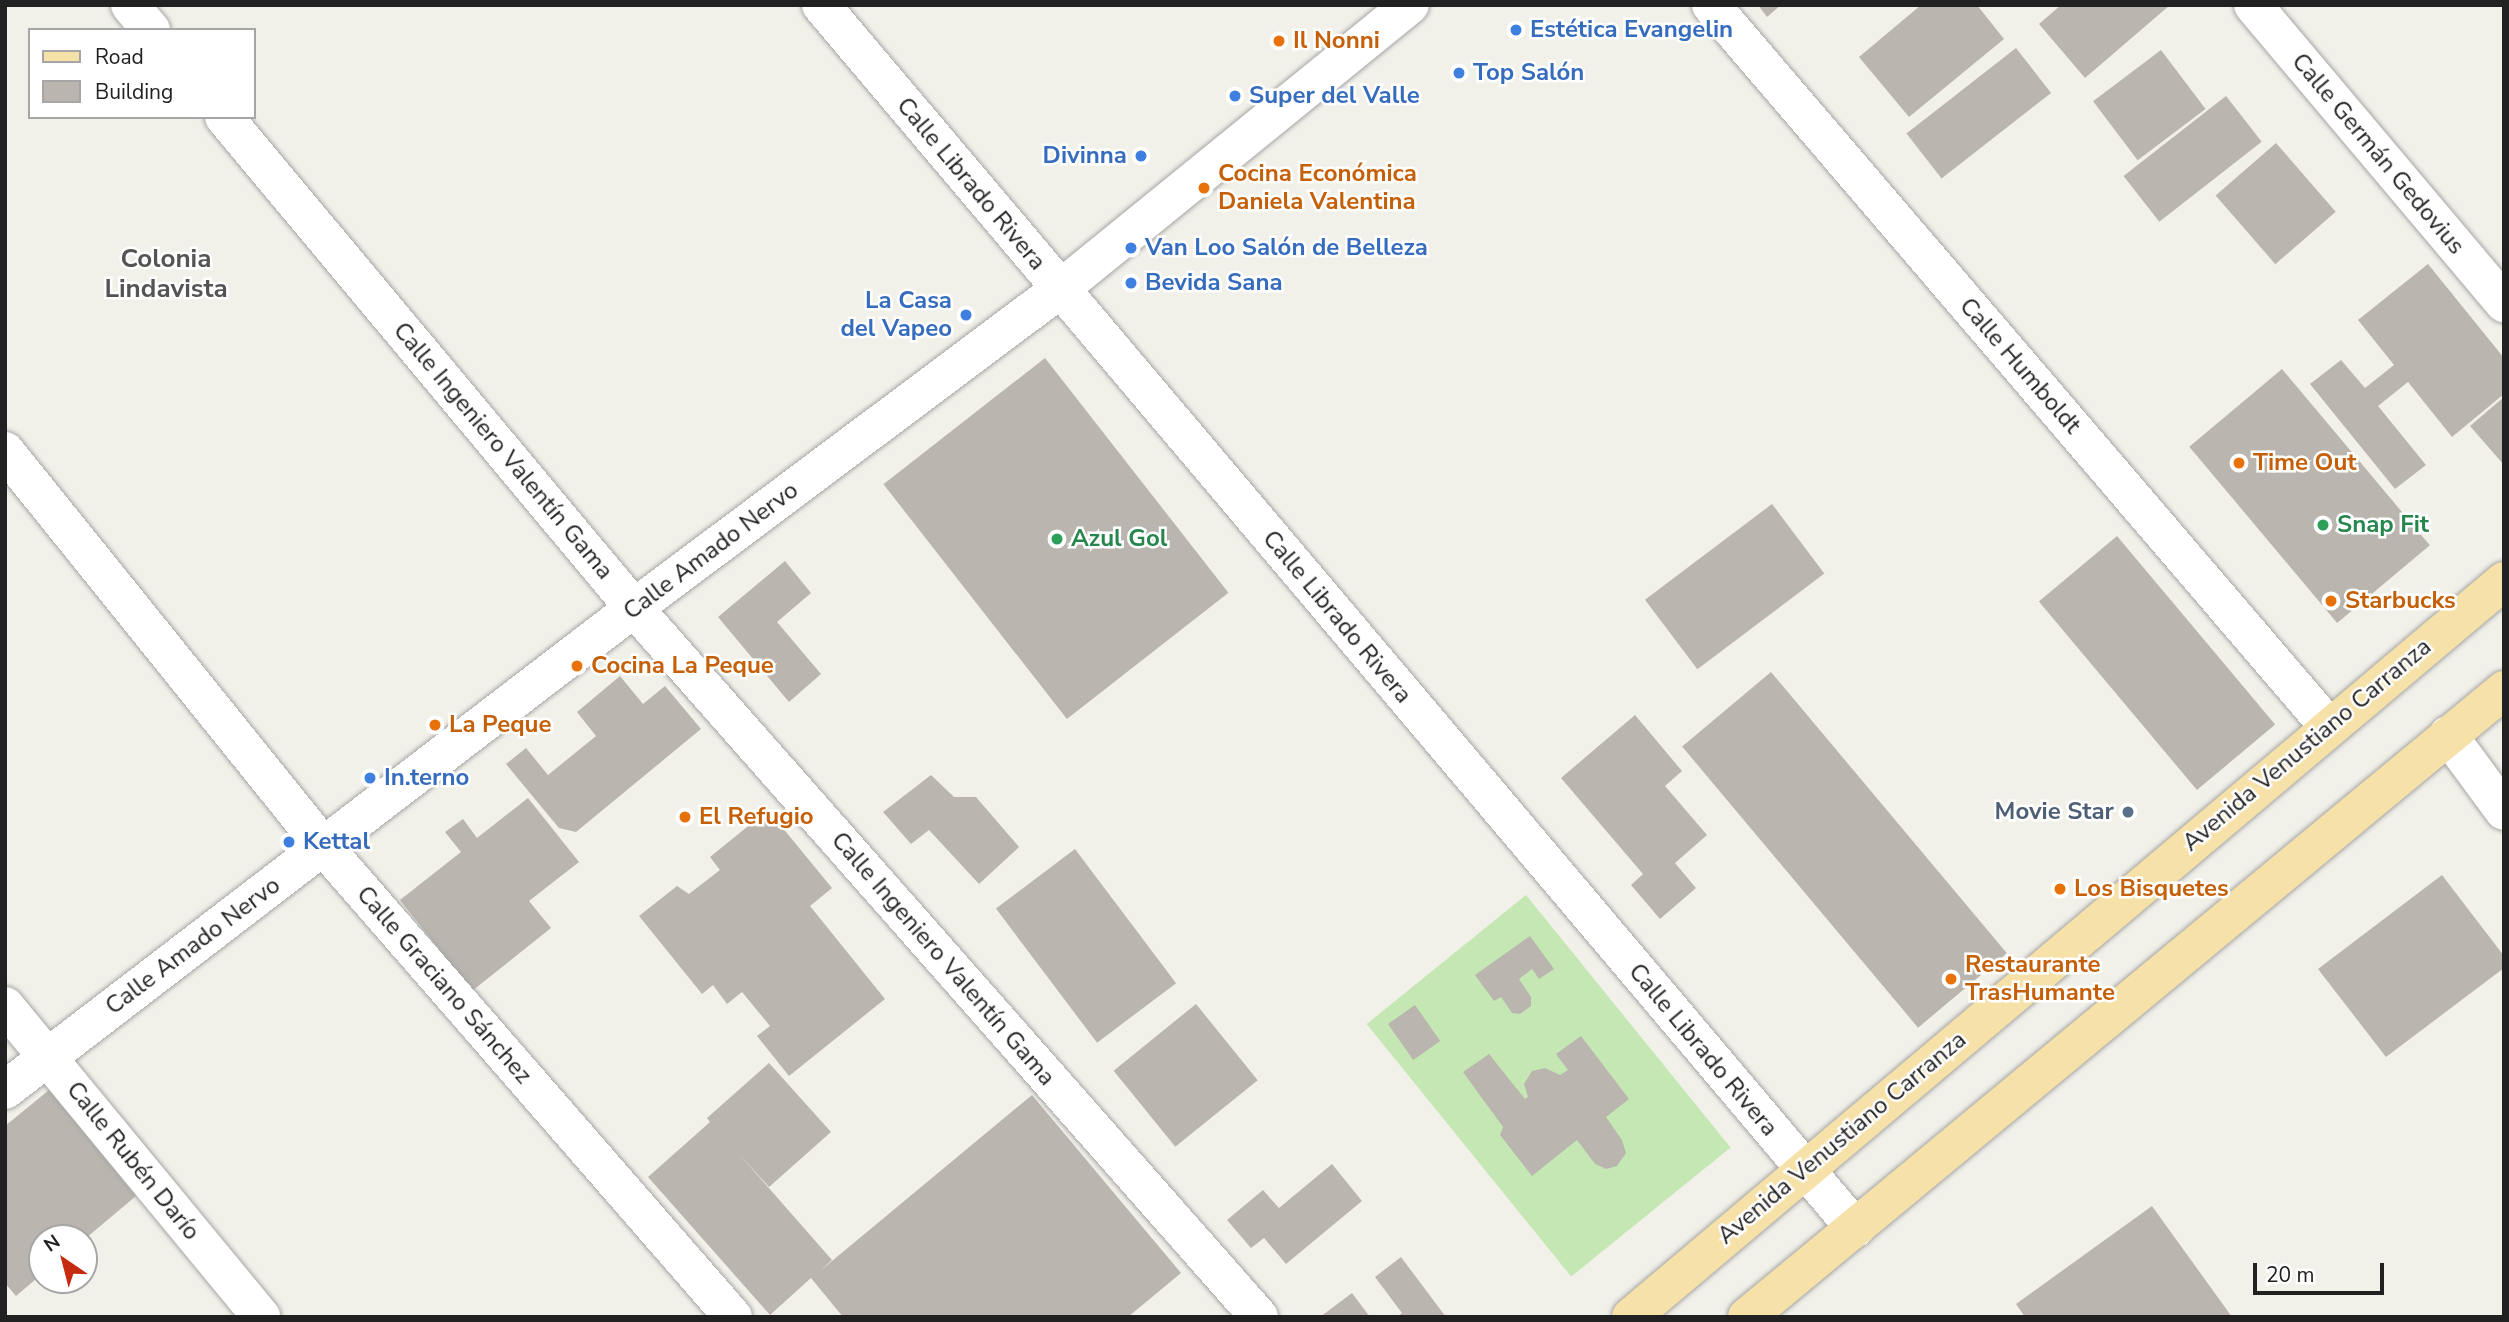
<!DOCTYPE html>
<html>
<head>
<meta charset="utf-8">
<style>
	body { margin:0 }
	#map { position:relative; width:2509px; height:1322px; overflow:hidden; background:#f1f0e9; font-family:"Nunito Sans",sans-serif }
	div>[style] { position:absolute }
	.grass>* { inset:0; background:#c4e7b3; transform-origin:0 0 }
	.building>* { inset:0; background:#bab6af; transform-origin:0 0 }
	.roads { filter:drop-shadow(0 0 2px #a5a5a5) drop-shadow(0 0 2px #a5a5a5) }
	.street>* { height:38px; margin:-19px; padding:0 19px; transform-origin:19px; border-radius:19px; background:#fff }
	.primary>* { height:38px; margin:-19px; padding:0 19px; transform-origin:19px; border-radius:19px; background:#f6e1a9 }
	.dots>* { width:19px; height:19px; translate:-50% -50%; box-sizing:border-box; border:4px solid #fff; border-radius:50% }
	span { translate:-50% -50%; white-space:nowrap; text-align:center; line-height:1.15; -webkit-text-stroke:5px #fff; paint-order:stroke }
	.shop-label { font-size:24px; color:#366cbe; font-weight:700 }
	.left { translate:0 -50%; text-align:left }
	.right { translate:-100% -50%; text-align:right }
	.food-label { font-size:24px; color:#c56008; font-weight:700 }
	.street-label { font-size:24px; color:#212121 }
	.leisure-label { font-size:24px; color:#27864d; font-weight:700 }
	.service-label { font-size:24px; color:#4e5e75; font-weight:700 }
	.neighbourhood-label { font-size:26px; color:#545454; font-weight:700 }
	.frame { position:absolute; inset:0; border:7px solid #212121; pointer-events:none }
	.legend { position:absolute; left:28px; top:28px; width:228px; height:91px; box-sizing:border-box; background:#fff; border:2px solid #a6a6a6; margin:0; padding:9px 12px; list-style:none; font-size:21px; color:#212121 }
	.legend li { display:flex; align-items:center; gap:14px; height:35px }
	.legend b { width:35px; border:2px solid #a6a6a6 }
	.north { position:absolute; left:28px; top:1224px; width:70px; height:70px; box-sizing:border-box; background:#fff; border:2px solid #a6a6a6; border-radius:50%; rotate:325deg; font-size:19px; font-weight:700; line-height:28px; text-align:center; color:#212121 }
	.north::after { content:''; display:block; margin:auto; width:24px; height:32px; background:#c42b0f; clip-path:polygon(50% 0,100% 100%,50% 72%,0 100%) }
	.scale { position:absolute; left:2253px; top:1263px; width:131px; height:32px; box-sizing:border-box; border:4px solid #212121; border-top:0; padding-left:9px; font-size:21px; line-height:24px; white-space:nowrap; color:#212121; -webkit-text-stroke:5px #fff; paint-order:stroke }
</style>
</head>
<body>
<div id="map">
	<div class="grass">
		<i style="left:1526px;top:895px;width:325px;height:205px;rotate:51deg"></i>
	</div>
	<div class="building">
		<i style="clip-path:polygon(1758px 5px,1781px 5px,1767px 17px)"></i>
		<i style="clip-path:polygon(1921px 5px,1977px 5px,2004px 39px,1909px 117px,1859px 57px)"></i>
		<i style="clip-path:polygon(2061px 5px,2170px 5px,2085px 78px,2039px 24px)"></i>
		<i style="left:2016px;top:48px;width:57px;height:139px;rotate:52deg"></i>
		<i style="left:2161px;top:50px;width:74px;height:85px;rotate:53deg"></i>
		<i style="left:2226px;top:96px;width:58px;height:130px;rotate:52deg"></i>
		<i style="left:2276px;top:143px;width:91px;height:80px;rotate:49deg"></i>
		<i style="clip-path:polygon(2428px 264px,2504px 358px,2504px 394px,2452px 437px,2408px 382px,2378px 406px,2426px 465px,2395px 489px,2310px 384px,2341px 360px,2365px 388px,2394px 365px,2358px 320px)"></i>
		<i style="left:1045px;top:358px;width:298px;height:205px;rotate:52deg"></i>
		<i style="left:2282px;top:369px;width:230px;height:121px;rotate:50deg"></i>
		<i style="clip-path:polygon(2504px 397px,2504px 465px,2470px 426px)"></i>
		<i style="left:1772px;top:504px;width:87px;height:159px;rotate:53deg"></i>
		<i style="left:2117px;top:536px;width:246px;height:102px;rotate:50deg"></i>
		<i style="clip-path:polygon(785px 561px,811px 593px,777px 622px,821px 674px,789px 702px,718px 617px)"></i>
		<i style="left:1771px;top:672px;width:367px;height:116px;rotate:50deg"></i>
		<i style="clip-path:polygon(620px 676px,643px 704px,665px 686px,701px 729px,576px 832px,559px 828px,506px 764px,526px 748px,548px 775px,596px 736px,577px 712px)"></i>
		<i style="clip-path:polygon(1635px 715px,1682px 771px,1665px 786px,1707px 835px,1675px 863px,1696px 888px,1660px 919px,1631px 885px,1643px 874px,1561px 778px)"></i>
		<i style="clip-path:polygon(931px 775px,954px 797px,976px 797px,1019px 847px,979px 884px,929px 830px,911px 844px,883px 812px)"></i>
		<i style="clip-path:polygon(528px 798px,579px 862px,529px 901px,551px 928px,472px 991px,400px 900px,461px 852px,445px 832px,463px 819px,477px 838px)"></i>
		<i style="clip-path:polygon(768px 810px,832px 888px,810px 906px,885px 999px,789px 1076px,757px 1036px,770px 1026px,742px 992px,727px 1004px,713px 985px,702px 994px,639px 916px,677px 886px,689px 894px,720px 870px,710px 857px)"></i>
		<i style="left:1075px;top:849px;width:168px;height:99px;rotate:53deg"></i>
		<i style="clip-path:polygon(2442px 875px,2504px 956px,2504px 968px,2386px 1057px,2318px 969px)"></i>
		<i style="clip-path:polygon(1530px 936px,1554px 969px,1539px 979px,1532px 969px,1519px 979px,1531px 997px,1531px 1006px,1520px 1014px,1512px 1013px,1501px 997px,1494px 1001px,1475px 975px)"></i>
		<i style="left:1196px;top:1004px;width:98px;height:106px;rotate:51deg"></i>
		<i style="left:1415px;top:1005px;width:44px;height:33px;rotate:55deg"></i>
		<i style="clip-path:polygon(1581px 1036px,1629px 1099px,1606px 1117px,1622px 1140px,1626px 1153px,1617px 1166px,1606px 1169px,1595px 1164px,1577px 1140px,1532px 1176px,1500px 1135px,1503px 1127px,1463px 1072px,1489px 1054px,1525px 1099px,1528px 1097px,1524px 1084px,1532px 1071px,1545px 1068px,1560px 1075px,1568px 1070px,1556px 1054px)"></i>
		<i style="clip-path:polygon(769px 1063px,831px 1132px,769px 1187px,738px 1153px,832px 1260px,820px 1271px,1032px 1095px,1181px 1273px,1128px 1317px,843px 1317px,811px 1278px,770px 1315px,648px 1177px,710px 1122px,707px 1118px)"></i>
		<i style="clip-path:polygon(49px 1090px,136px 1196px,86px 1238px,42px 1238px,42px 1274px,16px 1296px,5px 1283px,5px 1126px)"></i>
		<i style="clip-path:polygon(1332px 1164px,1362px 1201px,1286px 1264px,1264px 1238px,1251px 1248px,1227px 1220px,1263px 1190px,1279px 1208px)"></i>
		<i style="clip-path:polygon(2152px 1206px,2232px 1317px,2025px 1317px,2016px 1304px)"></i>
		<i style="clip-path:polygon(1401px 1257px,1446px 1317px,1397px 1317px,1402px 1313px,1375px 1277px)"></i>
		<i style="clip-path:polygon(1352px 1293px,1370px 1317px,1320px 1317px)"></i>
	</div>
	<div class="roads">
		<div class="street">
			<i style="left:130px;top:5px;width:33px;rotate:50deg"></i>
			<i style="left:821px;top:5px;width:1602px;rotate:49.79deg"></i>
			<i style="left:1711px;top:5px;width:949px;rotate:49.44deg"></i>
			<i style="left:2253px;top:5px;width:390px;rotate:49.9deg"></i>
			<i style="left:224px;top:117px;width:640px;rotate:50.14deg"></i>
			<i style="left:634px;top:608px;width:945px;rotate:48.6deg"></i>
			<i style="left:5px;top:451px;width:509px;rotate:51.15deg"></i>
			<i style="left:324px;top:847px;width:623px;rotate:48.97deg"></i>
			<i style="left:2448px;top:735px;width:94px;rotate:53.6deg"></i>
			<i style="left:5px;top:1006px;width:403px;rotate:50.5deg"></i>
			<i style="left:5px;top:1090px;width:792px;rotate:-37.46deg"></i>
			<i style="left:634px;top:608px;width:531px;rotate:-36.81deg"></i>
			<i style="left:1059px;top:290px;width:452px;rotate:-39.1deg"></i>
		</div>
		<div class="primary">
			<i style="left:1631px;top:1317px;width:1142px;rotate:-40.13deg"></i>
			<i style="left:1747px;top:1317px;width:983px;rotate:-39.63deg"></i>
		</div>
	</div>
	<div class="dots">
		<i style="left:1516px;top:30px;background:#3f7fe0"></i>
		<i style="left:1279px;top:41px;background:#e8710a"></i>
		<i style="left:1459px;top:73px;background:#3f7fe0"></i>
		<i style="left:1235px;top:96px;background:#3f7fe0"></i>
		<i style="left:1141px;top:156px;background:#3f7fe0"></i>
		<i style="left:1204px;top:188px;background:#e8710a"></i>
		<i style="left:1131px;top:248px;background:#3f7fe0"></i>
		<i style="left:1131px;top:283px;background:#3f7fe0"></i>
		<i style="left:966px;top:315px;background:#3f7fe0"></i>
		<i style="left:2239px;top:463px;background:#e8710a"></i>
		<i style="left:2323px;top:525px;background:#2e9e5b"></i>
		<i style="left:1057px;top:539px;background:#2e9e5b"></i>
		<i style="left:2331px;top:601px;background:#e8710a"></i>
		<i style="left:577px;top:666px;background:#e8710a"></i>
		<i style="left:435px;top:725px;background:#e8710a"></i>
		<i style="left:370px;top:778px;background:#3f7fe0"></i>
		<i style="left:2128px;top:812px;background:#5c6f8a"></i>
		<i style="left:685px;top:817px;background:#e8710a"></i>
		<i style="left:289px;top:842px;background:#3f7fe0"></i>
		<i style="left:2060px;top:889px;background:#e8710a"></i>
		<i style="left:1951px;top:979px;background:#e8710a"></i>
	</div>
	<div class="shop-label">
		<span class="left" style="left:1530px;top:30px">Estética Evangelin</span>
		<span class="left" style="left:1473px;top:73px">Top Salón</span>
		<span class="left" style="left:1249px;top:96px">Super del Valle</span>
		<span class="right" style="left:1127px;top:156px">Divinna</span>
		<span class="left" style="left:1145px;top:248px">Van Loo Salón de Belleza</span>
		<span class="left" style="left:1145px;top:283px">Bevida Sana</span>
		<span class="right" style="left:952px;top:315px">La Casa<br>del Vapeo</span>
		<span class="left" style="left:384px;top:778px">In.terno</span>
		<span class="left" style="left:303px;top:842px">Kettal</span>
	</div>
	<div class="food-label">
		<span class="left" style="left:1293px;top:41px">Il Nonni</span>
		<span class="left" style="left:1218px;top:188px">Cocina Económica<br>Daniela Valentina</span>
		<span class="left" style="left:2253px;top:463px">Time Out</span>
		<span class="left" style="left:2345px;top:601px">Starbucks</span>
		<span class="left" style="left:591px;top:666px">Cocina La Peque</span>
		<span class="left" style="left:449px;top:725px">La Peque</span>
		<span class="left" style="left:699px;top:817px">El Refugio</span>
		<span class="left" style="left:2074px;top:889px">Los Bisquetes</span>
		<span class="left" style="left:1965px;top:979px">Restaurante<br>TrasHumante</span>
	</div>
	<div class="street-label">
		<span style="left:2378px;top:154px;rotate:50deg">Calle Germán Gedovius</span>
		<span style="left:971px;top:184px;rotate:50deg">Calle Librado Rivera</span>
		<span style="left:2020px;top:366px;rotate:49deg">Calle Humboldt</span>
		<span style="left:503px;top:451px;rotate:50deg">Calle Ingeniero Valentín Gama</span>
		<span style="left:711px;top:551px;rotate:-37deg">Calle Amado Nervo</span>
		<span style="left:1337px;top:617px;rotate:50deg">Calle Librado Rivera</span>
		<span style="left:2307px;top:745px;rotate:-40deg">Avenida Venustiano Carranza</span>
		<span style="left:193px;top:946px;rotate:-37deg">Calle Amado Nervo</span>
		<span style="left:943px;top:959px;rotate:49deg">Calle Ingeniero Valentín Gama</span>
		<span style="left:444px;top:985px;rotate:49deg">Calle Graciano Sánchez</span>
		<span style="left:1703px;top:1050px;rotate:50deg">Calle Librado Rivera</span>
		<span style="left:1842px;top:1138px;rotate:-40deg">Avenida Venustiano Carranza</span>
		<span style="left:133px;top:1161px;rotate:51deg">Calle Rubén Darío</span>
	</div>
	<div class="leisure-label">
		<span class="left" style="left:2337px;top:525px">Snap Fit</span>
		<span class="left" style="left:1071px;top:539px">Azul Gol</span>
	</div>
	<div class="service-label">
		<span class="right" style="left:2114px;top:812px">Movie Star</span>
	</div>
	<div class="neighbourhood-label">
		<span style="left:166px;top:274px">Colonia<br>Lindavista</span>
	</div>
	<div class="frame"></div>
	<ul class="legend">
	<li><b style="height:9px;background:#f6e1a9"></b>Road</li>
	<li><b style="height:19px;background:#bab6af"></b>Building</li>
	</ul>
	<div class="north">N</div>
	<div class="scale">20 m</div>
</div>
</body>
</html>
